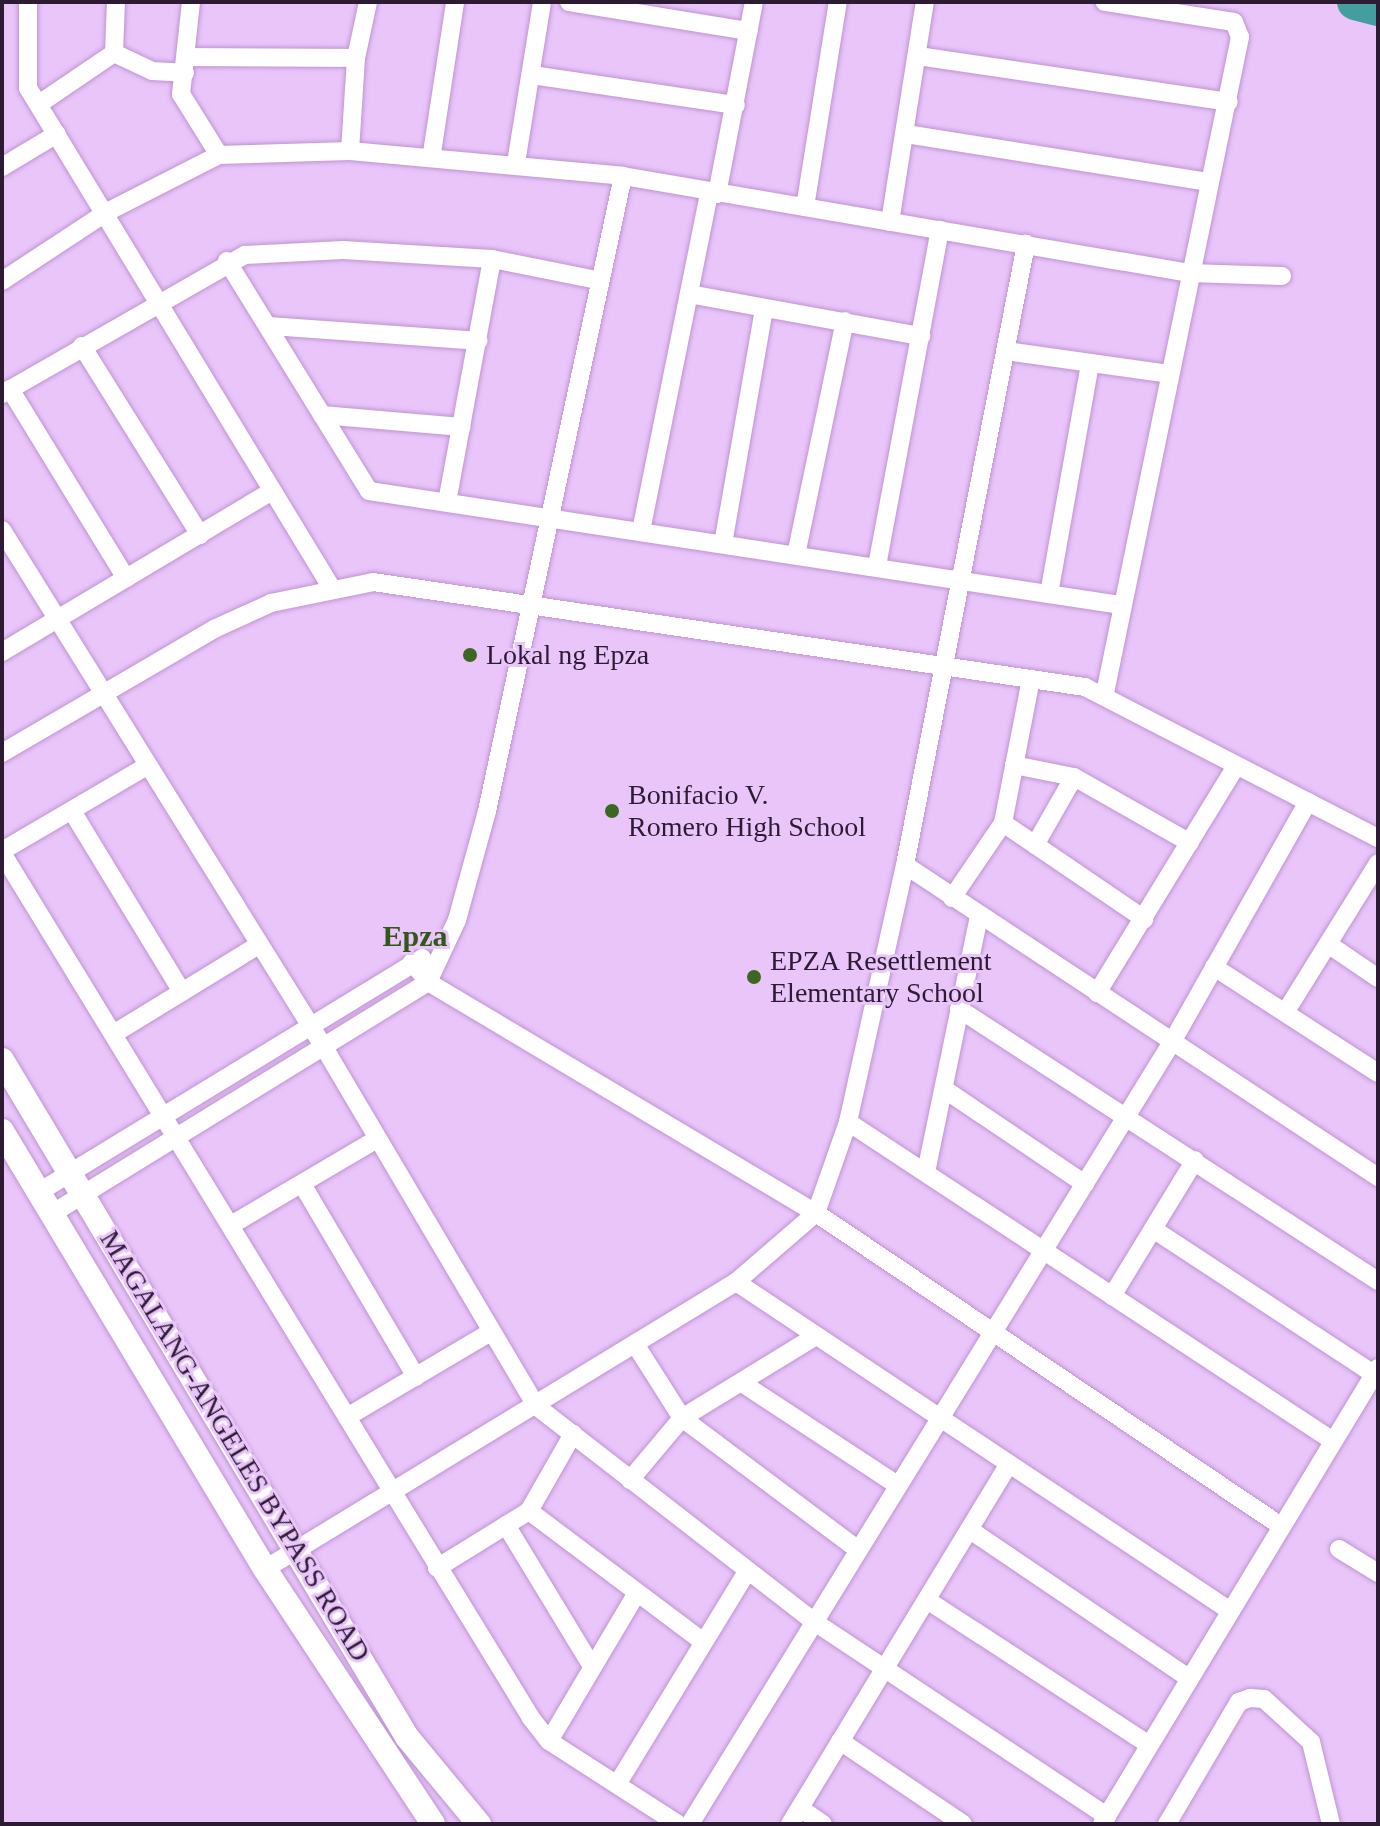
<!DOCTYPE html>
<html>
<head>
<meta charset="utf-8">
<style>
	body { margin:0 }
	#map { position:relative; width:1380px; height:1826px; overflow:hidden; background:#e9c5fa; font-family:Georgia,serif }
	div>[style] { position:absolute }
	.river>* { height:36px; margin:-18px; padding:0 18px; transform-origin:18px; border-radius:18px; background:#459e9e }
	.roads { filter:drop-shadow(0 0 2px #bf93d3) drop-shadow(0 0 2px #bf93d3) }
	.street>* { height:18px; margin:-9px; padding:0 9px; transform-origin:9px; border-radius:9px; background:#fff }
	.secondary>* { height:24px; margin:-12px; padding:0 12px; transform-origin:12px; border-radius:12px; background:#fff }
	.dots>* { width:22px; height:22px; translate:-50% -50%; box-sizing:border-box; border:4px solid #e9c5fa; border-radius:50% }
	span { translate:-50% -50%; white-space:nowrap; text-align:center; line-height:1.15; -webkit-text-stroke:6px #e9c5fa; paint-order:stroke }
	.poi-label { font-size:28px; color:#2d1b34 }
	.left { translate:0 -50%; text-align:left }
	.street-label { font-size:28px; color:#2d1b34 }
	.neighbourhood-label { font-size:30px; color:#325719; font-weight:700 }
	.frame { position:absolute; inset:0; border:4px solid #2d1b34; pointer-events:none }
</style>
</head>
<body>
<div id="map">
	<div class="river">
		<i style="left:1355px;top:2px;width:24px;rotate:15deg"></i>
	</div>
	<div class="roads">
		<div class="street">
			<i style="left:28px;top:2px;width:86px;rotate:90deg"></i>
			<i style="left:28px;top:88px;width:584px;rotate:58.73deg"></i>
			<i style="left:191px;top:2px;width:93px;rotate:96.2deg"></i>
			<i style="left:181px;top:94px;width:72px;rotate:58.1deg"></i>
			<i style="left:569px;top:2px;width:182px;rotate:9.2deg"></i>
			<i style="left:114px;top:53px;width:42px;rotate:25.3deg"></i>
			<i style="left:152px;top:71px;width:33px;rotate:3deg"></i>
			<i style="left:918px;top:56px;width:314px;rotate:8.4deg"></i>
			<i style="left:189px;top:57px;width:167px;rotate:0.3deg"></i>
			<i style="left:356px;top:58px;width:93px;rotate:93.7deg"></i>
			<i style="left:356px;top:58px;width:57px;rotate:-77.9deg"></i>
			<i style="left:532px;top:75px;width:206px;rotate:8.4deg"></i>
			<i style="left:39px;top:104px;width:91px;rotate:-34.2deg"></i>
			<i style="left:114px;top:53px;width:51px;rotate:-87.8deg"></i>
			<i style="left:906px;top:134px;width:307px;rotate:9deg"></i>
			<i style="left:432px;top:153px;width:153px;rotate:-81.3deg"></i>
			<i style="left:516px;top:163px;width:163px;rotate:-80.8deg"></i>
			<i style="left:2px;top:167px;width:64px;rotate:-31deg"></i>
			<i style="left:717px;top:194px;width:196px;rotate:-79.1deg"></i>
			<i style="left:805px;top:207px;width:208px;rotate:-80.9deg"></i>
			<i style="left:890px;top:222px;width:223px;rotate:-81deg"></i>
			<i style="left:227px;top:261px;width:270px;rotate:58.3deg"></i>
			<i style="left:369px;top:491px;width:761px;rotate:8.62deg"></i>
			<i style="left:2px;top:281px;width:126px;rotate:-33.3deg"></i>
			<i style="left:107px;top:212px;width:126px;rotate:-27deg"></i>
			<i style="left:219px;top:155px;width:131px;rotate:-1.7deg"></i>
			<i style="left:350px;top:151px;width:274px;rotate:5.2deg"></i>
			<i style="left:623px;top:176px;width:574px;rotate:9.72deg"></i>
			<i style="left:1189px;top:273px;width:93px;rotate:1.8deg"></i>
			<i style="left:689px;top:294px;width:236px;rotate:10.3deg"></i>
			<i style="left:270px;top:326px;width:209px;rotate:4.1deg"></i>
			<i style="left:82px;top:346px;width:223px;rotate:58deg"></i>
			<i style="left:1006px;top:351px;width:166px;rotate:8deg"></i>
			<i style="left:10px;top:389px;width:222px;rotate:58.5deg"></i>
			<i style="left:2px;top:394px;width:280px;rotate:-29.8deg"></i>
			<i style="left:245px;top:255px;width:98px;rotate:-2.9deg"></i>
			<i style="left:343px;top:250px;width:149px;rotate:3.5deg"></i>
			<i style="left:492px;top:259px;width:107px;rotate:11.3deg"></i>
			<i style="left:322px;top:415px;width:140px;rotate:4.9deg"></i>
			<i style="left:447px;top:502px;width:247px;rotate:-79.5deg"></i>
			<i style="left:2px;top:530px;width:611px;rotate:58.1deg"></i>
			<i style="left:325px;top:1049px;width:415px;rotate:59.4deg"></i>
			<i style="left:536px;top:1406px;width:351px;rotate:37.8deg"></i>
			<i style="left:813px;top:1621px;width:353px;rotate:33.6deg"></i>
			<i style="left:641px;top:531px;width:345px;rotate:-78.6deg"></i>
			<i style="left:723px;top:544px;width:239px;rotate:-80.1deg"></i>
			<i style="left:796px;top:555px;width:239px;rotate:-78.2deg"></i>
			<i style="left:877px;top:566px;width:342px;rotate:-79.4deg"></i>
			<i style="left:1049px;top:594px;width:234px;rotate:-79.9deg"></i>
			<i style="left:2px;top:652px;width:314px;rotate:-30.8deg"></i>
			<i style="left:1105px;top:693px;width:670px;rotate:-78.37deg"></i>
			<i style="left:1240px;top:37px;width:16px;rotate:-112deg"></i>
			<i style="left:1234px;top:22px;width:131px;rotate:-171.2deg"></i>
			<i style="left:2px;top:753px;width:246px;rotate:-30.3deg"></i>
			<i style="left:214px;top:629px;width:63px;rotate:-24.5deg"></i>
			<i style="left:271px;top:603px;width:104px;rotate:-11.6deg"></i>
			<i style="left:373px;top:582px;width:720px;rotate:8.39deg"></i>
			<i style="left:1085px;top:687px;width:330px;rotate:27.3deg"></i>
			<i style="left:1014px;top:765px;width:61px;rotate:11.3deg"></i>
			<i style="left:1074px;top:777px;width:133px;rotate:29.6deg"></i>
			<i style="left:72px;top:811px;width:212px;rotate:58.7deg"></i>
			<i style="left:1003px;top:823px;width:171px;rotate:34.2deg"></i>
			<i style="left:1035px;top:845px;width:78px;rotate:-60.2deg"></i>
			<i style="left:2px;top:851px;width:166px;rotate:-30.4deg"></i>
			<i style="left:2px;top:853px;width:1014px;rotate:58.55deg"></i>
			<i style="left:531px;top:1718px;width:29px;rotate:52deg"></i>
			<i style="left:549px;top:1741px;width:153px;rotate:32.8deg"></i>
			<i style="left:905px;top:865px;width:567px;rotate:33.41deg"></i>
			<i style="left:952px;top:898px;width:91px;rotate:-55.8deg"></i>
			<i style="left:1003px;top:823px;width:147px;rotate:-79deg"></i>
			<i style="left:1328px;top:944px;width:60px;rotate:34.2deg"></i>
			<i style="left:412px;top:962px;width:26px;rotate:51deg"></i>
			<i style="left:428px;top:982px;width:452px;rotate:30.8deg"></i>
			<i style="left:816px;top:1213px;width:561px;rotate:33.95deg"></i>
			<i style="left:1214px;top:967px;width:195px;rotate:32.9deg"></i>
			<i style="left:1097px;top:993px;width:266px;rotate:-58.5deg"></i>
			<i style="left:959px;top:1009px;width:500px;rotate:33deg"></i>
			<i style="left:1286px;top:1011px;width:174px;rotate:-58.1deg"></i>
			<i style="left:115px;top:1033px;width:167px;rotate:-31.5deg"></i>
			<i style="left:944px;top:1089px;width:170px;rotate:34deg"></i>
			<i style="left:848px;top:1122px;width:581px;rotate:33.33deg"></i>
			<i style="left:926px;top:1172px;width:260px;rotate:-78.3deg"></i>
			<i style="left:302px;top:1184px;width:224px;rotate:59.4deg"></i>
			<i style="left:39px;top:1192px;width:449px;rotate:-31.4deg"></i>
			<i style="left:53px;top:1213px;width:440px;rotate:-31.6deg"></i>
			<i style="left:428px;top:982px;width:68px;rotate:-64.9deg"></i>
			<i style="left:457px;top:920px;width:113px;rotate:-74.6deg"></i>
			<i style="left:487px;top:811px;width:649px;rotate:-77.91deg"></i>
			<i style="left:231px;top:1225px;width:169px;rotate:-30.5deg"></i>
			<i style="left:1153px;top:1229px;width:264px;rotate:33.3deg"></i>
			<i style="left:736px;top:1282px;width:592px;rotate:33.64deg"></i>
			<i style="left:1112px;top:1296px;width:159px;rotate:-58.6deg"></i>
			<i style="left:635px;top:1344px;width:88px;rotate:57.6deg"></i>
			<i style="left:682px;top:1418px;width:219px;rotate:36.8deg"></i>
			<i style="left:742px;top:1383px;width:186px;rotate:33.3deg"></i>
			<i style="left:347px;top:1417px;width:165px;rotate:-30.6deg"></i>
			<i style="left:630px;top:1480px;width:81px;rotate:-50deg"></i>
			<i style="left:682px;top:1418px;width:157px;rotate:-31.5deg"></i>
			<i style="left:529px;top:1511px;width:216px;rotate:36.9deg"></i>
			<i style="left:506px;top:1525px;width:164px;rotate:58.7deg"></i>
			<i style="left:970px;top:1530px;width:262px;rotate:34.1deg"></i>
			<i style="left:1339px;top:1549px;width:46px;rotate:31.6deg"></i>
			<i style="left:437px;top:1568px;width:108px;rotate:-31.8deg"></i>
			<i style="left:529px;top:1511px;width:89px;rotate:-60.3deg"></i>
			<i style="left:265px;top:1569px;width:552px;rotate:-31.36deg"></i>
			<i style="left:736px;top:1282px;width:106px;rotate:-40.8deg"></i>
			<i style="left:816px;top:1213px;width:96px;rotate:-70.6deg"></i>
			<i style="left:848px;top:1122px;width:263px;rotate:-77.5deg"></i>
			<i style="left:905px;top:865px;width:633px;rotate:-78.97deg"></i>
			<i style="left:927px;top:1600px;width:264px;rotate:33.1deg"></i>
			<i style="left:549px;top:1741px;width:169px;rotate:-59.3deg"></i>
			<i style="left:840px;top:1741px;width:148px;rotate:34deg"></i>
			<i style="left:618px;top:1783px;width:247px;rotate:-58.6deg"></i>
			<i style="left:800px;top:1808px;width:28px;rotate:35deg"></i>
			<i style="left:690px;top:1824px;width:919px;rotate:-58.35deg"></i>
			<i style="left:1172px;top:1042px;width:276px;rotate:-60.5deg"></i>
			<i style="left:790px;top:1824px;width:421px;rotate:-58.7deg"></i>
			<i style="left:1102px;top:1824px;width:533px;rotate:-58.82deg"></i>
			<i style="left:1167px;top:1824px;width:142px;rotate:-59.5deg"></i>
			<i style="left:1239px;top:1702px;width:12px;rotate:-20deg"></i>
			<i style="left:1250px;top:1698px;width:14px;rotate:4deg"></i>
			<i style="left:1264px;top:1699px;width:64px;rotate:42.5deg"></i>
			<i style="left:1311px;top:1742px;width:84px;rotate:76.3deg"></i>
		</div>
		<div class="secondary">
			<i style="left:2px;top:1060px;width:789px;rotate:59.11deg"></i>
			<i style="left:407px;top:1737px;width:113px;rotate:50.4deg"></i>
			<i style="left:2px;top:1131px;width:511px;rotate:59.02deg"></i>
			<i style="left:265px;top:1569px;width:305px;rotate:56.6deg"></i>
		</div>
	</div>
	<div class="dots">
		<i style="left:470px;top:655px;background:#3d6622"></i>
		<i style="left:612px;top:811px;background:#3d6622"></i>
		<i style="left:754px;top:977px;background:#3d6622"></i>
	</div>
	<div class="poi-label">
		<span class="left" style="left:486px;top:655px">Lokal ng Epza</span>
		<span class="left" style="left:628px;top:811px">Bonifacio V.<br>Romero High School</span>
		<span class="left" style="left:770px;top:977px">EPZA Resettlement<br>Elementary School</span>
	</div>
	<div class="street-label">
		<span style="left:235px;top:1446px;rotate:59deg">MAGALANG-ANGELES BYPASS ROAD</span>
	</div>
	<div class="neighbourhood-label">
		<span style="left:415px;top:936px">Epza</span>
	</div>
	<div class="frame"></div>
</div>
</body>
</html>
